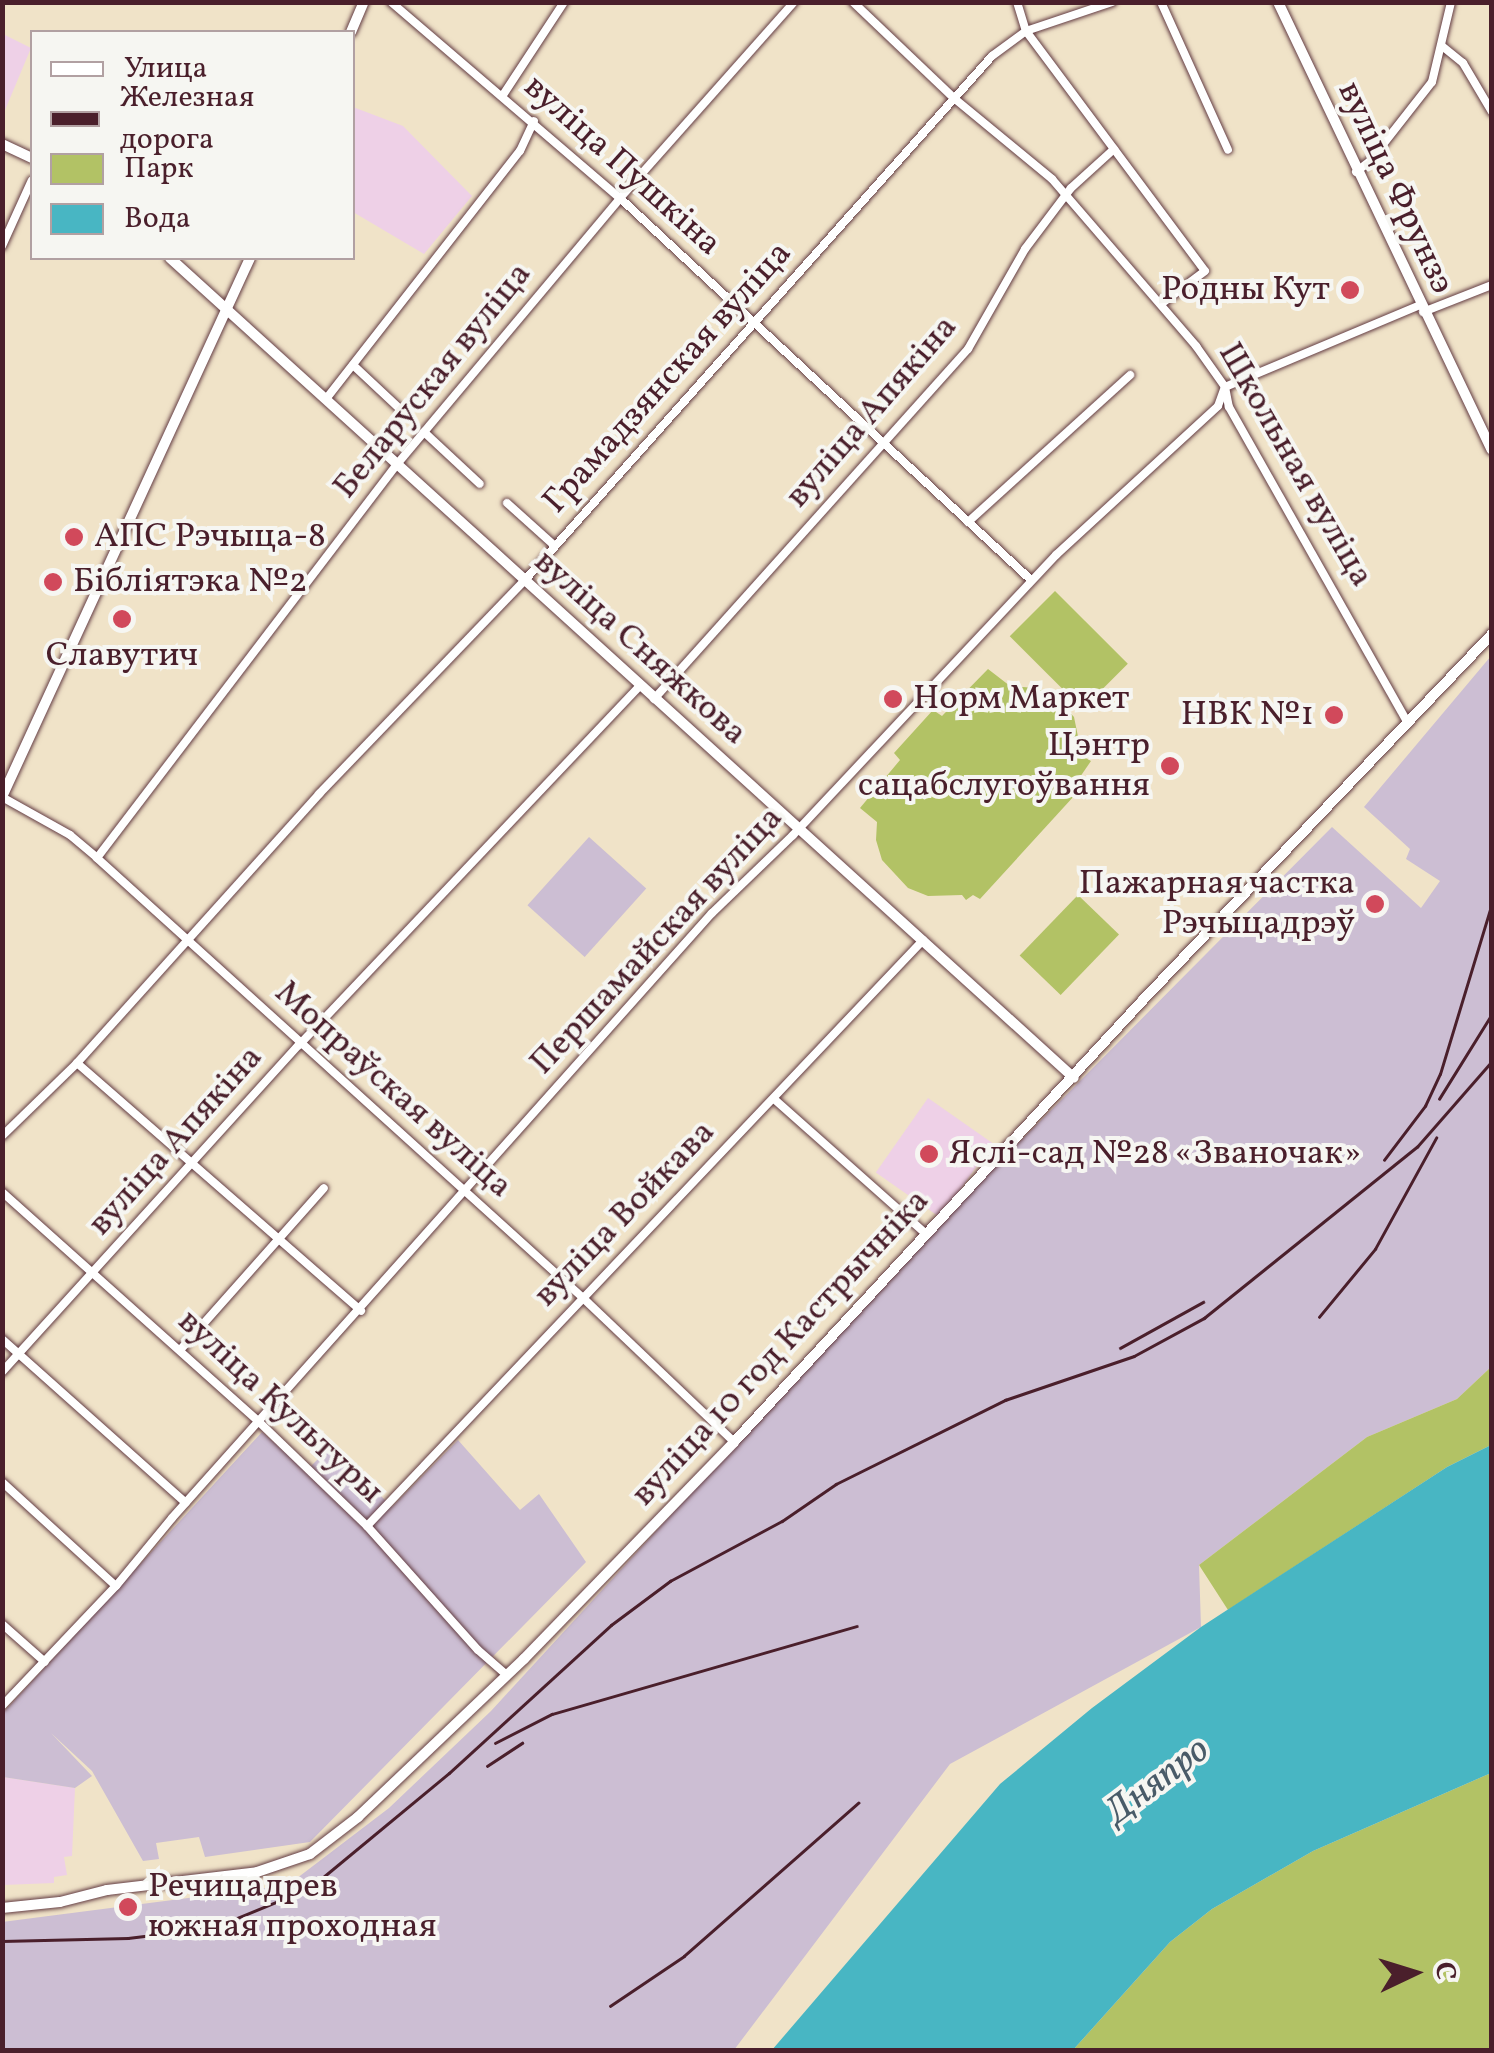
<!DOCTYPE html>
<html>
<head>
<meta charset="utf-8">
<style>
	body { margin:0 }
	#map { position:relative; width:1494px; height:2053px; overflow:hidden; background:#f0e3c8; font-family:Vollkorn,serif }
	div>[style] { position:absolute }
	.built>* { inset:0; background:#eed0e7; transform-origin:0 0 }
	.industrial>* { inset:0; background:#ccbed3; transform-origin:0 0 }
	.green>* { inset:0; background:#b2c265; transform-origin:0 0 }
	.water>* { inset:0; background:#48b6c3 }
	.roads { filter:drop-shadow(0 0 2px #633c43) drop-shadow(0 0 2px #633c43) }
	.street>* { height:8px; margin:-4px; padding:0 4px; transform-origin:4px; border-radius:4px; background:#fff }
	.secondary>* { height:10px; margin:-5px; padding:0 5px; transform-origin:5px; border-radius:5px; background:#fff }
	.rail>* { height:2.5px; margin:-1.25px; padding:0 1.25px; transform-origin:1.25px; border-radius:1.25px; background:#4a1f2b }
	.dots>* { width:28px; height:28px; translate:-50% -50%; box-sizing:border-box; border:5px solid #f6f6f2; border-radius:50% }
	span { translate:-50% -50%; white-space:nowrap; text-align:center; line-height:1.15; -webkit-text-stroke:8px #f6f6f2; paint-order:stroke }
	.street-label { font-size:35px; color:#4a1f2b }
	.poi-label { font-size:35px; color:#4a1f2b }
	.right { translate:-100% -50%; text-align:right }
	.left { translate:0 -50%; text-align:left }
	.water-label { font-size:38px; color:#495b68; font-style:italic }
	.frame { position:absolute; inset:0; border:5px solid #4a1f2b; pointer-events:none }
	.legend { position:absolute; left:30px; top:30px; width:325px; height:230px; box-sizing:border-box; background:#f6f6f2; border:2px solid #b1a0a2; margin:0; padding:12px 18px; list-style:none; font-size:30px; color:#4a1f2b }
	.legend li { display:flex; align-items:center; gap:20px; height:50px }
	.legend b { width:50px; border:2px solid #b1a0a2 }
	.north { position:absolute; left:1364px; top:1923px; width:100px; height:100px; -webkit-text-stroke:8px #f6f6f2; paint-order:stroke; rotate:86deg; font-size:28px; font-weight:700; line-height:40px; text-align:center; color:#4a1f2b }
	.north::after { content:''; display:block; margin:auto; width:35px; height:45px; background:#4a1f2b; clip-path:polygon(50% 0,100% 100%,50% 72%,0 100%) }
</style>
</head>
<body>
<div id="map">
	<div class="built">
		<i style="clip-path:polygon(3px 34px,31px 48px,3px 115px)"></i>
		<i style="clip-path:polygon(353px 107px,403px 126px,472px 196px,424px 254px,353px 212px)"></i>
		<i style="left:928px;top:1098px;width:79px;height:91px;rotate:35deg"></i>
		<i style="clip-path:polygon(3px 1777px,75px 1788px,72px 1856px,64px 1857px,67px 1875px,54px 1877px,54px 1883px,3px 1885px)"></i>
	</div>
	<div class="industrial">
		<i style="clip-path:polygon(1491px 656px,1491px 1367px,1457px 1399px,1367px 1437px,1199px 1565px,1201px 1627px,950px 1764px,734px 2050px,3px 2050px,2px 1922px,288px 1885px,389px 1808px,491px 1711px,942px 1220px,1332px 827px,1421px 908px,1440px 881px,1406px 859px,1410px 849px,1364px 807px)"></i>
		<i style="left:589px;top:837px;width:77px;height:92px;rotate:42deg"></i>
		<i style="clip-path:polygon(262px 1432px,306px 1471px,331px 1446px,392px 1507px,458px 1440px,520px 1510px,539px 1494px,586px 1562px,310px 1842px,205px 1857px,199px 1837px,156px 1843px,159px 1859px,143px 1861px,92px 1771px,51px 1733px,92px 1776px,75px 1788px,3px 1777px,2px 1714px)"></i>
	</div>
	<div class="green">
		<i style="left:1055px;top:591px;width:103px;height:64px;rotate:45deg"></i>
		<i style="clip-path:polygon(988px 669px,1010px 686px,1036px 688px,1057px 698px,1074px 717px,1082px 756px,1091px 761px,1080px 777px,1085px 784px,980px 899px,973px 895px,966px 900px,962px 895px,928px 896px,908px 888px,882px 860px,876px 840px,877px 822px,860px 808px,900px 760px,894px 753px,933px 710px,942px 716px)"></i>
		<i style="left:1078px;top:895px;width:57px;height:84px;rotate:44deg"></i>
		<i style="clip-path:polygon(1491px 1367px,1491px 1445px,1447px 1467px,1228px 1610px,1199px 1565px,1367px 1437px,1457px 1399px)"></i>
		<i style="clip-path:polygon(1491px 1773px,1491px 2050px,1073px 2050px,1170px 1942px,1212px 1909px,1313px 1851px)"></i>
	</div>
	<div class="water">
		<i style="clip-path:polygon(1491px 1445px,1491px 1773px,1313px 1851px,1212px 1909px,1170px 1942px,1073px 2050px,772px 2050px,1000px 1784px,1092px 1708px,1201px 1627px,1447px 1467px)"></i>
	</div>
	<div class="roads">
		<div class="street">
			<i style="left:391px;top:2px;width:301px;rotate:40.6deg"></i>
			<i style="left:620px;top:198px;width:561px;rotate:42.91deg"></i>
			<i style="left:853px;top:2px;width:141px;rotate:43.6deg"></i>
			<i style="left:955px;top:99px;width:126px;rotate:39.5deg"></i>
			<i style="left:1052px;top:179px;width:221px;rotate:49.2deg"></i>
			<i style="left:1196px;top:346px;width:50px;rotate:54.7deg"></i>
			<i style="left:1225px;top:387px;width:20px;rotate:79deg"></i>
			<i style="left:1229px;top:407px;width:362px;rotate:60.5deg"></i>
			<i style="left:1017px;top:2px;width:30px;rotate:73deg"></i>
			<i style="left:1026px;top:31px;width:299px;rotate:53.3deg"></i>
			<i style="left:1205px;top:271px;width:55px;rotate:143.1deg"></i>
			<i style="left:1161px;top:2px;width:162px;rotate:65.6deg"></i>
			<i style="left:1442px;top:46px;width:27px;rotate:39deg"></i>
			<i style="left:1463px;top:63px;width:57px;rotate:59.4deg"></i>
			<i style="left:503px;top:95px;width:111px;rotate:-56.7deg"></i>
			<i style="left:1356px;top:172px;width:18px;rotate:-38deg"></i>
			<i style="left:1370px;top:161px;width:100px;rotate:-51.9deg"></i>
			<i style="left:1432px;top:82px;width:82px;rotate:-76.6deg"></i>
			<i style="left:2px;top:246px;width:72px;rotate:-65.6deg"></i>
			<i style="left:1423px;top:312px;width:74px;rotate:-21.4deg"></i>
			<i style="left:353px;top:365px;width:64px;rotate:43.1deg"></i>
			<i style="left:326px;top:399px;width:315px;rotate:-52deg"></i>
			<i style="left:520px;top:151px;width:33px;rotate:-65deg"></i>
			<i style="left:424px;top:432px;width:76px;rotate:42.9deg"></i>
			<i style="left:507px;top:503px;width:64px;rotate:41.9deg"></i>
			<i style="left:968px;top:522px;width:219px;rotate:-42.2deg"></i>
			<i style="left:654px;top:699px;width:470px;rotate:-48.1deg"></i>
			<i style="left:968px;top:349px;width:115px;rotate:-60.3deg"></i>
			<i style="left:1025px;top:249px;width:76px;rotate:-53deg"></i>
			<i style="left:1071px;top:188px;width:58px;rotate:-42.2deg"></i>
			<i style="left:2px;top:797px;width:78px;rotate:29.2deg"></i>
			<i style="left:70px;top:835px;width:35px;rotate:40deg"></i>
			<i style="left:97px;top:858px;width:654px;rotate:42.15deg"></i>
			<i style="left:582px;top:1297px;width:210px;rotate:43.6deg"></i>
			<i style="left:97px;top:858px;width:497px;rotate:-52.7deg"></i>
			<i style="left:398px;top:463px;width:346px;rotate:-50deg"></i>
			<i style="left:620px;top:198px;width:262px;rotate:-48.4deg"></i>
			<i style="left:77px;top:1063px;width:377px;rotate:41.1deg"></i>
			<i style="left:774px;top:1099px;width:202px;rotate:41.6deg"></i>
			<i style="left:2px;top:1136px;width:105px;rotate:-44.2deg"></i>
			<i style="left:77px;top:1063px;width:362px;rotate:-48deg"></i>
			<i style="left:319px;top:794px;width:297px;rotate:-46.1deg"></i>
			<i style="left:525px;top:580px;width:702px;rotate:-48.29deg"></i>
			<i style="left:992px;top:56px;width:42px;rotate:-36.3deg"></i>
			<i style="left:1026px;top:31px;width:91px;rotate:-18.6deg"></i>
			<i style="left:2px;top:1192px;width:345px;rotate:41.8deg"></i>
			<i style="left:259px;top:1422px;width:150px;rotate:43.9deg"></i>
			<i style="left:367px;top:1526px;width:166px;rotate:48.2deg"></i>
			<i style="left:478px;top:1650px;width:38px;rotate:41deg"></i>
			<i style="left:2px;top:1339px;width:246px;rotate:41.7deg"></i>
			<i style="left:181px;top:1349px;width:215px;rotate:-48.4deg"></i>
			<i style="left:2px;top:1372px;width:442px;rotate:-47.8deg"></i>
			<i style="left:299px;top:1045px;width:494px;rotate:-46.5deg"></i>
			<i style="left:2px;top:1482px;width:154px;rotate:42.4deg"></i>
			<i style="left:367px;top:1526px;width:808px;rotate:-46.5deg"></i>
			<i style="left:2px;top:1624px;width:57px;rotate:41.5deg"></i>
			<i style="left:2px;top:1706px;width:166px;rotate:-46.5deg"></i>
			<i style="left:116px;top:1586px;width:88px;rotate:-50.5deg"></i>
			<i style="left:172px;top:1518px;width:811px;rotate:-48.25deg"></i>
			<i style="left:712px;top:913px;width:112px;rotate:-43.9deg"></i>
			<i style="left:793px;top:835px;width:384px;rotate:-46.8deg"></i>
			<i style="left:1056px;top:555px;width:220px;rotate:-42.6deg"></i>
			<i style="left:1218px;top:406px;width:20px;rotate:-70deg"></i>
			<i style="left:1225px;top:387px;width:212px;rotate:-22.8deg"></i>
		</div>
		<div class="secondary">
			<i style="left:1278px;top:2px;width:496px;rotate:64.5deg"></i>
			<i style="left:351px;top:32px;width:33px;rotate:-67deg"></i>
			<i style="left:2px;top:144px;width:33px;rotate:25deg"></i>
			<i style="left:170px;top:258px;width:1220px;rotate:42.21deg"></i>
			<i style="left:2px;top:797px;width:593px;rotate:-65.29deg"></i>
			<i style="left:2px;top:1908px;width:58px;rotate:-5.9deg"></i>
			<i style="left:60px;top:1902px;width:49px;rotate:-14.3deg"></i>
			<i style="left:107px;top:1890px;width:151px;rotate:-6.8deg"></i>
			<i style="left:257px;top:1872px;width:56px;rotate:-18.8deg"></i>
			<i style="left:310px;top:1854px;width:61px;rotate:-37.6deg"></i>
			<i style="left:358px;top:1817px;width:229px;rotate:-43.6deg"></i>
			<i style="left:524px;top:1659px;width:302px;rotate:-45.9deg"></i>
			<i style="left:734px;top:1442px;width:602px;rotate:-47.22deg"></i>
			<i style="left:1143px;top:1000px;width:506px;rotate:-46.36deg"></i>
		</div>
	</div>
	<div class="rail">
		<i style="left:1439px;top:1099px;width:100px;rotate:-58.1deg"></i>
		<i style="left:1384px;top:1160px;width:68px;rotate:-52.8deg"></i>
		<i style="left:1425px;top:1106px;width:35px;rotate:-65deg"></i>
		<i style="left:1440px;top:1074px;width:179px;rotate:-73.1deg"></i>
		<i style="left:1319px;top:1317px;width:88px;rotate:-50.5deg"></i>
		<i style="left:1375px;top:1249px;width:127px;rotate:-61.2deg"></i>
		<i style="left:1120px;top:1348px;width:95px;rotate:-29deg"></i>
		<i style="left:495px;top:1743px;width:64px;rotate:-27deg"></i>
		<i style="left:552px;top:1714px;width:317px;rotate:-16.1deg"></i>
		<i style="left:487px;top:1766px;width:42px;rotate:-33.3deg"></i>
		<i style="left:2px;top:1941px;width:126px;rotate:-1.4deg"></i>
		<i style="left:128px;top:1938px;width:57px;rotate:-7deg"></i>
		<i style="left:185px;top:1931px;width:51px;rotate:-13.5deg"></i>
		<i style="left:235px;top:1919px;width:81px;rotate:-22.5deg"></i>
		<i style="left:310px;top:1888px;width:180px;rotate:-39.6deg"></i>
		<i style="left:449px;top:1773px;width:219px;rotate:-42.4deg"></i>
		<i style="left:611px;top:1625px;width:74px;rotate:-36.7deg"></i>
		<i style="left:670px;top:1581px;width:127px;rotate:-28.2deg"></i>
		<i style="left:782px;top:1521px;width:65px;rotate:-34.4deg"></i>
		<i style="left:836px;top:1484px;width:189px;rotate:-26.4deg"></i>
		<i style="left:1005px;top:1400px;width:136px;rotate:-18.8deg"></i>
		<i style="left:1134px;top:1356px;width:80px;rotate:-28.5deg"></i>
		<i style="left:1204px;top:1318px;width:273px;rotate:-38.8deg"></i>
		<i style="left:1417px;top:1147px;width:114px;rotate:-48.9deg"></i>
		<i style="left:610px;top:2006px;width:89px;rotate:-34deg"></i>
		<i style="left:684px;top:1956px;width:232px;rotate:-41.3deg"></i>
	</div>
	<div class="dots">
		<i style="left:1350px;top:290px;background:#d1495b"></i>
		<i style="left:74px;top:537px;background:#d1495b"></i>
		<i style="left:53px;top:582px;background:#d1495b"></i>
		<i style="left:122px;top:619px;background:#d1495b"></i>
		<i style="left:893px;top:699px;background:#d1495b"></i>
		<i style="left:1334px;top:715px;background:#d1495b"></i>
		<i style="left:1170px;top:766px;background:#d1495b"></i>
		<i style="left:1375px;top:904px;background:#d1495b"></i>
		<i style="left:929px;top:1154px;background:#d1495b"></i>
		<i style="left:128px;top:1907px;background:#d1495b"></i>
	</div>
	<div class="street-label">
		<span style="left:622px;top:166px;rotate:42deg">вуліца Пушкіна</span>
		<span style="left:1395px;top:188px;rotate:65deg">вуліца Фрунзэ</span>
		<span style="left:668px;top:378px;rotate:-48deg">Грамадзянская вуліца</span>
		<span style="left:433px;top:381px;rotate:-51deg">Беларуская вуліца</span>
		<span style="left:872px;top:412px;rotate:-49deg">вуліца Апякіна</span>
		<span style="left:1295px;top:465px;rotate:60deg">Школьная вуліца</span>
		<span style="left:640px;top:648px;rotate:42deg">вуліца Сняжкова</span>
		<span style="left:657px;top:941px;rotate:-47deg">Першамайская вуліца</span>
		<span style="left:393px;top:1090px;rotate:42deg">Мопраўская вуліца</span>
		<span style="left:176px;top:1141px;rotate:-48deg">вуліца Апякіна</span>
		<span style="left:625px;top:1214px;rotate:-46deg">вуліца Войкава</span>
		<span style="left:781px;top:1348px;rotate:-47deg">вуліца 10 год Кастрычніка</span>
		<span style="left:280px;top:1407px;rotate:43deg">вуліца Культуры</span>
	</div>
	<div class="poi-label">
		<span class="right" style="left:1330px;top:290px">Родны Кут</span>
		<span class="left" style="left:94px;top:537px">АПС Рэчыца-8</span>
		<span class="left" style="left:73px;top:582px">Бібліятэка №2</span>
		<span style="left:122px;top:656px">Славутич</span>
		<span class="left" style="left:913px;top:699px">Норм Маркет</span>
		<span class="right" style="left:1314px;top:715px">НВК №1</span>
		<span class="right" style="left:1150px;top:766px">Цэнтр<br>сацабслугоўвання</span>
		<span class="right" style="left:1355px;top:904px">Пажарная частка<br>Рэчыцадрэў</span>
		<span class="left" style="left:949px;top:1154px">Яслі-сад №28 «Званочак»</span>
		<span class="left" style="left:148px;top:1907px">Речицадрев<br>южная проходная</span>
	</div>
	<div class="water-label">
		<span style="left:1158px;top:1782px;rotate:-37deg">Дняпро</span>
	</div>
	<div class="frame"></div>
	<ul class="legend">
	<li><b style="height:12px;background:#fff"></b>Улица</li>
	<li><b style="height:12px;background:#4a1f2b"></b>Железная дорога</li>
	<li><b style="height:28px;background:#b2c265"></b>Парк</li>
	<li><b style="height:28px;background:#48b6c3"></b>Вода</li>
	</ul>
	<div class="north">С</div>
</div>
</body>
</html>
